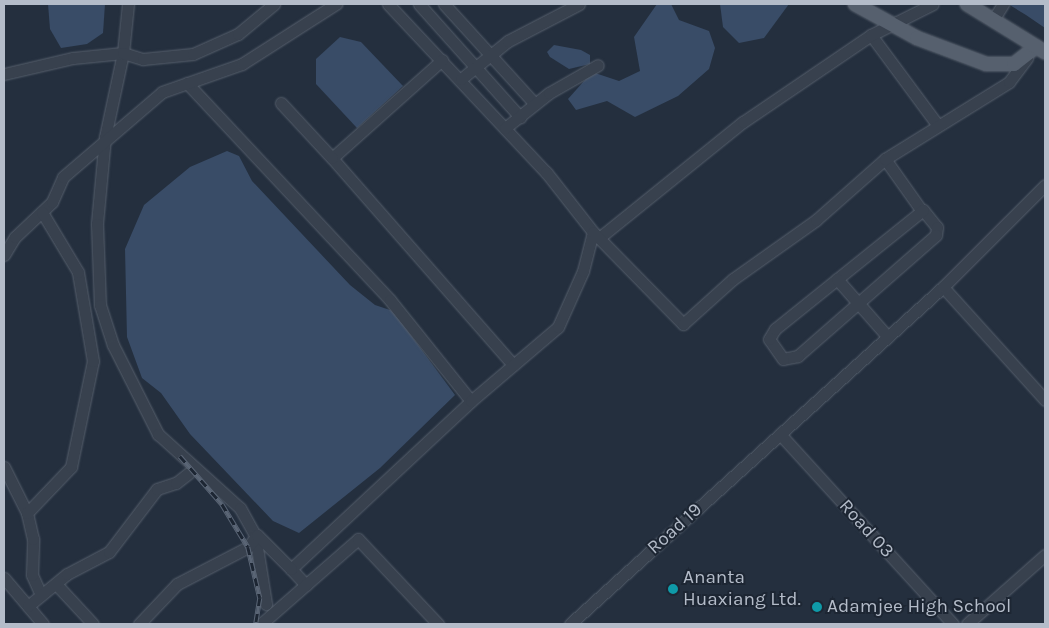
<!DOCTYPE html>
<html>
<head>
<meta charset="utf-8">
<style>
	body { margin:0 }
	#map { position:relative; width:1049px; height:628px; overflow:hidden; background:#242f3e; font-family:Karla,sans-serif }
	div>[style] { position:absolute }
	.water>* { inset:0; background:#394c67 }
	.roads { filter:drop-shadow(0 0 1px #565f6c) drop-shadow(0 0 1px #565f6c) }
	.minor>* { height:11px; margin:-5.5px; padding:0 5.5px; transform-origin:5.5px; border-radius:5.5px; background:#38414e }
	.major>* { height:14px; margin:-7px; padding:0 7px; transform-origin:7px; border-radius:7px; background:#56606e }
	.rail>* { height:4.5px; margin-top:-2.25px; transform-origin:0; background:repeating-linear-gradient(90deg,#1d2633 0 8px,#5a6575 0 16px); box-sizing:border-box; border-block:1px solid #5a6575 }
	.dots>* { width:14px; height:14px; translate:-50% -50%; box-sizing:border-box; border:2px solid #1d2633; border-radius:50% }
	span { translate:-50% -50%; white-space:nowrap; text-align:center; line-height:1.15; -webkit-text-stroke:4px #1d2633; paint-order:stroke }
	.street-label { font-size:19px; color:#b4bcc9 }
	.poi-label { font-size:19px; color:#b4bcc9 }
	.left { translate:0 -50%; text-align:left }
	.frame { position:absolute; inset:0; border:5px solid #b4bcc9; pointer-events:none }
</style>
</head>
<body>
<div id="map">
	<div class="water">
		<i style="clip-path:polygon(48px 4px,105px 4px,103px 33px,87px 44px,61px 48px,50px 29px)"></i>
		<i style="clip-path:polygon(657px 4px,671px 4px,679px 20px,709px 31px,715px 48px,709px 69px,678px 96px,635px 117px,607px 101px,576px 110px,568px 99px,592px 72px,619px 81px,640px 71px,634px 37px)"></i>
		<i style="clip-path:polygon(720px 4px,789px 4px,764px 38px,739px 43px,723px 27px)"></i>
		<i style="clip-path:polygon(1008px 4px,1045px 4px,1045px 28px,1026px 15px)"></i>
		<i style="clip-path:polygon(340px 37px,361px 42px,403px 86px,357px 128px,316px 84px,316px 59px)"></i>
		<i style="clip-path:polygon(554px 45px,581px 50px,590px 55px,590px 64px,569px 69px,550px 57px,547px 52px)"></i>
		<i style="clip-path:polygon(227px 151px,239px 156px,252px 181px,350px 285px,375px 305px,393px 311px,455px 395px,380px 468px,299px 533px,273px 521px,190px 434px,161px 393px,142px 378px,127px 337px,125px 249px,144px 205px,190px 167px)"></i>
	</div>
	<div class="roads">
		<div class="minor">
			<i style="left:128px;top:4px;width:49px;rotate:95.8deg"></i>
			<i style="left:123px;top:53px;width:86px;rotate:102.1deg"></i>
			<i style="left:105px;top:137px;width:87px;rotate:95.3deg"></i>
			<i style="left:97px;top:224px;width:81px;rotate:87.9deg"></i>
			<i style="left:100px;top:305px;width:42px;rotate:72deg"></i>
			<i style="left:113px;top:345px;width:100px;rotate:63.2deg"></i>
			<i style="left:158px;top:434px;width:110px;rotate:42.1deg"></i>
			<i style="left:240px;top:508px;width:31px;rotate:61deg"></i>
			<i style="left:255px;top:535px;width:70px;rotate:80.9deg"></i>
			<i style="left:388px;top:4px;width:231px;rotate:46.8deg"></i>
			<i style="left:546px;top:172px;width:76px;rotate:51.9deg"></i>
			<i style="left:419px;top:4px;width:152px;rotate:48.2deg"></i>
			<i style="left:444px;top:4px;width:135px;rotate:47.7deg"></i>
			<i style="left:993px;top:20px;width:19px;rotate:-58deg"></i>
			<i style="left:871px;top:35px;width:109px;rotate:53.5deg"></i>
			<i style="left:442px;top:60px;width:147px;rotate:138.3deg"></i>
			<i style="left:332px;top:158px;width:275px;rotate:48.8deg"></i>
			<i style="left:4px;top:74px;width:71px;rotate:-13.1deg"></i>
			<i style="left:73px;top:58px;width:50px;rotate:-5.7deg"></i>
			<i style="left:123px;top:53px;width:21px;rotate:17deg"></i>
			<i style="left:143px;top:59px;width:50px;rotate:-5.7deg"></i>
			<i style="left:193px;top:54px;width:49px;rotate:-24deg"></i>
			<i style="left:238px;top:34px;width:47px;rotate:-39.8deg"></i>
			<i style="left:461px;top:79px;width:60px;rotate:-39deg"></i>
			<i style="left:508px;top:41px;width:80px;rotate:-27.5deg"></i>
			<i style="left:187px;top:83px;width:297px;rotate:46.9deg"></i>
			<i style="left:390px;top:300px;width:129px;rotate:51.3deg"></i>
			<i style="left:281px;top:103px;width:75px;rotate:47.2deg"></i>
			<i style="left:505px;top:128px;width:56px;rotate:-38.5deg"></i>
			<i style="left:549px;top:93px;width:56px;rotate:-29.7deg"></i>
			<i style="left:885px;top:159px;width:59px;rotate:54.7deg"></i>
			<i style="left:923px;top:210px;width:22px;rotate:51deg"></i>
			<i style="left:937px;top:227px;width:8px;rotate:97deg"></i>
			<i style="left:936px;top:235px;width:184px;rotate:138.8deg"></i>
			<i style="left:798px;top:356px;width:15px;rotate:169deg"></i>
			<i style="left:783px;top:359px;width:24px;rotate:-125deg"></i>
			<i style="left:769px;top:339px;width:12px;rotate:-59deg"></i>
			<i style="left:775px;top:329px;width:190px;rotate:-38.8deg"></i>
			<i style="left:599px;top:238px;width:185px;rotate:-38.9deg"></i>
			<i style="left:743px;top:122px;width:155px;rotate:-34.2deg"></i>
			<i style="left:871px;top:35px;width:69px;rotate:-26.6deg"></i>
			<i style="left:4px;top:255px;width:21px;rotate:-59deg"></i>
			<i style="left:15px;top:237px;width:51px;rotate:-43.4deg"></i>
			<i style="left:52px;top:202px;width:27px;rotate:-66deg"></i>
			<i style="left:63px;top:177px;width:130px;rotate:-40.6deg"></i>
			<i style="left:162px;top:92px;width:85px;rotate:-19.3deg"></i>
			<i style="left:242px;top:64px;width:112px;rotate:-32.6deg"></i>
			<i style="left:837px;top:279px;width:77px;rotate:48.7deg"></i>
			<i style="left:943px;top:287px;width:152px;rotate:47.9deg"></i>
			<i style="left:780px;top:434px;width:257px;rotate:47.7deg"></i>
			<i style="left:4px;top:467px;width:51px;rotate:63.4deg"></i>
			<i style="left:4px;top:578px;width:60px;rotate:49.7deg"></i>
			<i style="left:56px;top:584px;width:54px;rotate:47.2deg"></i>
			<i style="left:306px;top:585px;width:22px;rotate:-133deg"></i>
			<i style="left:291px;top:569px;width:246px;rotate:-43deg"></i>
			<i style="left:471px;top:401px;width:114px;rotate:-40.4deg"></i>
			<i style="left:558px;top:327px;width:61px;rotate:-65.9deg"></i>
			<i style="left:583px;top:271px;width:40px;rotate:-75.6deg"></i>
			<i style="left:593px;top:232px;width:129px;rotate:45.6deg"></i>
			<i style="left:683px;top:324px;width:67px;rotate:-42deg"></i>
			<i style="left:733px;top:279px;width:102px;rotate:-35.4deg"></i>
			<i style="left:816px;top:220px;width:92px;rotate:-41.5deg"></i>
			<i style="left:885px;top:159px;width:146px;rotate:-31.8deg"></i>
			<i style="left:1009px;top:82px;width:30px;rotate:-53deg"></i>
			<i style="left:41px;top:595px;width:22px;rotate:-114deg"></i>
			<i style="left:32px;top:575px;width:36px;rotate:-88deg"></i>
			<i style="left:33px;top:539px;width:27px;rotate:-103deg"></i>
			<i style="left:27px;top:513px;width:64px;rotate:-46.3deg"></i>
			<i style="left:71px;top:467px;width:108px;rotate:-78.3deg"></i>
			<i style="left:93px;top:361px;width:90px;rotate:-99.6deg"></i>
			<i style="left:78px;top:272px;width:70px;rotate:-121deg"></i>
			<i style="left:28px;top:606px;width:50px;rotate:-39.4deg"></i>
			<i style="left:67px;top:574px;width:47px;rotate:-27.6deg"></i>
			<i style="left:109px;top:552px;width:79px;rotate:-52.7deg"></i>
			<i style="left:157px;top:489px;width:20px;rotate:-18deg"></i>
			<i style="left:176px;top:483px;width:16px;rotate:-38deg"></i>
			<i style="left:139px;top:624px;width:55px;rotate:-46.5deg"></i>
			<i style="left:177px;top:584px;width:80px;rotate:-27.5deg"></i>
			<i style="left:248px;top:547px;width:15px;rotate:-53deg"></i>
			<i style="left:257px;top:535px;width:48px;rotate:45deg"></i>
			<i style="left:261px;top:624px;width:129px;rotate:-41.2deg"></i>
			<i style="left:358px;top:539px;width:117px;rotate:46.7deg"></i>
			<i style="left:570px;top:624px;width:503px;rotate:-42.1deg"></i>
			<i style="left:943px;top:287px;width:144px;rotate:-45deg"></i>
			<i style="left:967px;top:624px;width:104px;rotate:-41.5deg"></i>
		</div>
		<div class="major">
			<i style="left:855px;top:4px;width:71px;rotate:28.7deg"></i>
			<i style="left:917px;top:38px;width:74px;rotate:20.6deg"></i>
			<i style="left:986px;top:64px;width:28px"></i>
			<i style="left:1014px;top:64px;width:28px;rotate:-38deg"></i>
			<i style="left:967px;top:4px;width:92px;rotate:31.6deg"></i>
		</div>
	</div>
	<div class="rail">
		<i style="left:180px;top:456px;width:64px;rotate:48.8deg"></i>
		<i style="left:222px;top:504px;width:50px;rotate:58.8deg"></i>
		<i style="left:248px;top:547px;width:52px;rotate:76.8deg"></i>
		<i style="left:260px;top:598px;width:26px;rotate:99deg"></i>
	</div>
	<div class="dots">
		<i style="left:673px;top:589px;background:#0f9aa8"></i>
		<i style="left:817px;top:607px;background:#0f9aa8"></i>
	</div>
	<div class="street-label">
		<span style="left:675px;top:529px;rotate:-42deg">Road 19</span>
		<span style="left:866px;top:529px;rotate:48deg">Road 03</span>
	</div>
	<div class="poi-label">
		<span class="left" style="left:683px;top:589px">Ananta<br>Huaxiang Ltd.</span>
		<span class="left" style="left:827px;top:607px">Adamjee High School</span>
	</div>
	<div class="frame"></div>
</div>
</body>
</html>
